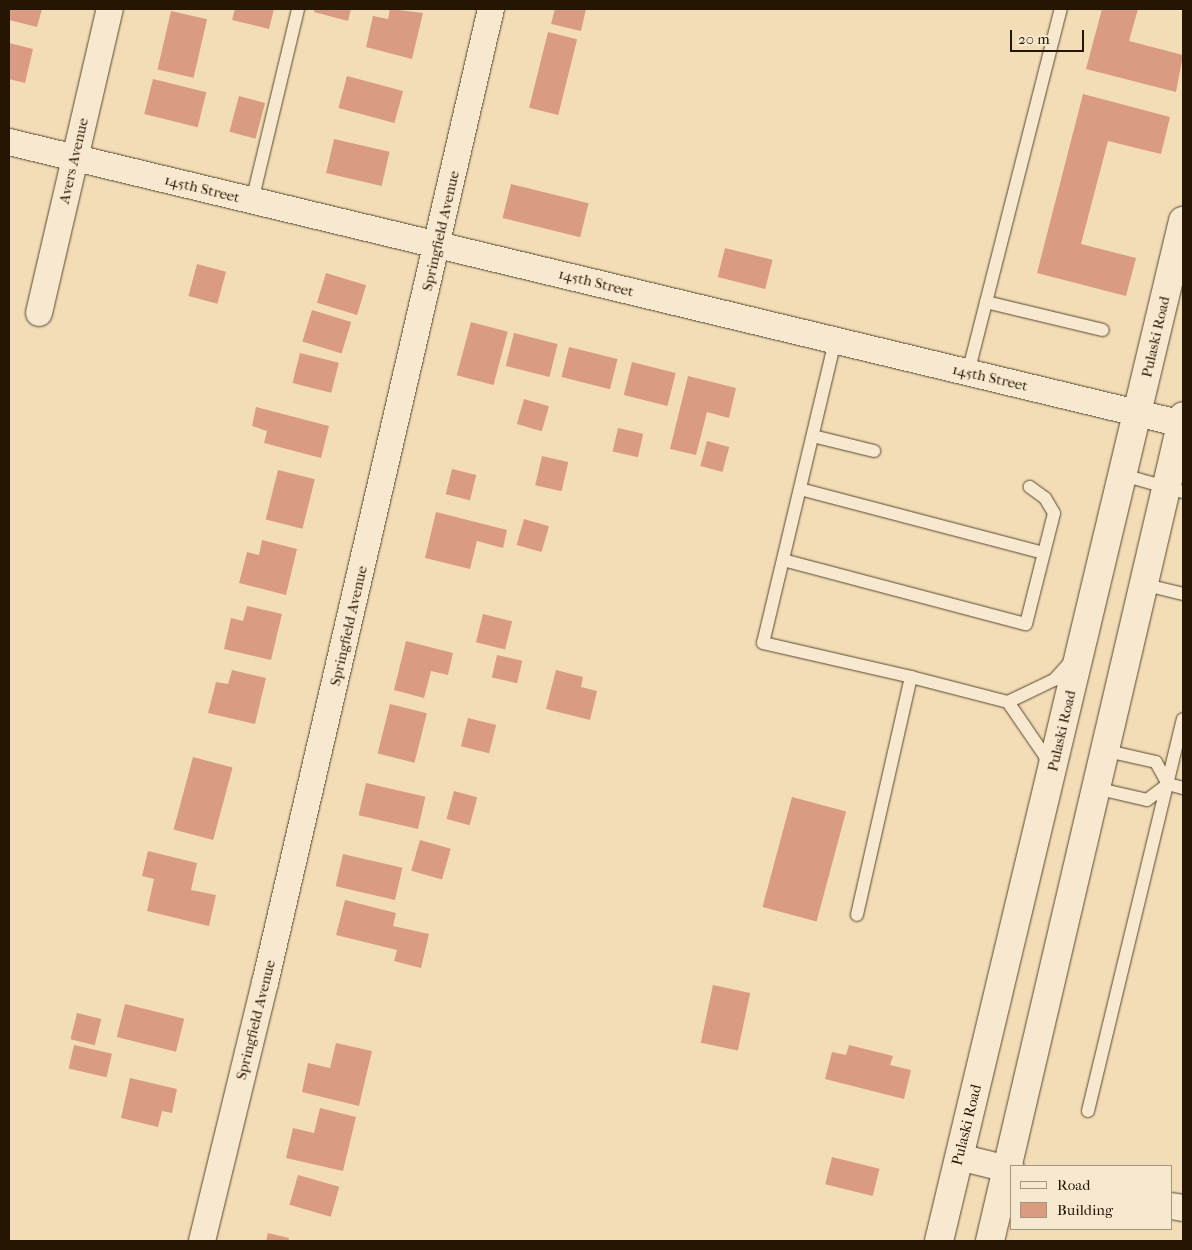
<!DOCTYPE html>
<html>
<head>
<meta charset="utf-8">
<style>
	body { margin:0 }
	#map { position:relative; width:1192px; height:1250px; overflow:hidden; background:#f3ddb7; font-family:"IM FELL French Canon",serif }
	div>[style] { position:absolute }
	.building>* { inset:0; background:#da9c80; transform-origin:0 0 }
	.roads { filter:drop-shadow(0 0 1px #58482f) drop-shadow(0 0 1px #58482f) }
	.service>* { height:12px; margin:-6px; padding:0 6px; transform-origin:6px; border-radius:6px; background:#f7e9d0 }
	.minor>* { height:26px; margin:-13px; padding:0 13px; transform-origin:13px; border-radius:13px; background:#f7e9d0 }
	.secondary>* { height:28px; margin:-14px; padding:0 14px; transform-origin:14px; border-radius:14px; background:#f7e9d0 }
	span { translate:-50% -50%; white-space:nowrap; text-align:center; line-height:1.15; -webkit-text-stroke:4.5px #f7e9d0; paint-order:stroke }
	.street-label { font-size:15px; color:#251602 }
	.frame { position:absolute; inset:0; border:10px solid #251602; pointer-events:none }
	.legend { position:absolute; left:1010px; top:1165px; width:162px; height:65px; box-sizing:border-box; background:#f7e9d0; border:1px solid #a3957e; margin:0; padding:6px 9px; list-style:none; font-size:15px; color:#251602 }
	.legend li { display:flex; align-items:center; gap:10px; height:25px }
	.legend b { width:25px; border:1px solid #a3957e }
	.scale { position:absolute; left:1010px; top:30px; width:74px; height:22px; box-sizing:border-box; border:2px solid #251602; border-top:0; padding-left:6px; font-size:15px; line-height:18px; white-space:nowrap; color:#251602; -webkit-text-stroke:4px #f7e9d0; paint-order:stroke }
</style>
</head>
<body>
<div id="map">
	<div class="building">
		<i style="clip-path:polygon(9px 9px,42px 9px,37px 27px,9px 20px)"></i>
		<i style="clip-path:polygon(235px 9px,274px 9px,269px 29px,232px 20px)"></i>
		<i style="clip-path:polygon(315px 9px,351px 9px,348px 21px,314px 12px)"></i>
		<i style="clip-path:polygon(390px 9px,423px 13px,412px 59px,366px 47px,373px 16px,388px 19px)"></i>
		<i style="clip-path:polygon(555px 9px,586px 9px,581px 31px,551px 24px)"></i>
		<i style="clip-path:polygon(1102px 9px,1138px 9px,1129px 41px,1183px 55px,1176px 92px,1086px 69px)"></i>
		<i style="left:171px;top:11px;width:37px;height:60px;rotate:13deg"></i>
		<i style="left:548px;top:32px;width:30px;height:78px;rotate:14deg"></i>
		<i style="clip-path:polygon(9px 43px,33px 49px,25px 83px,9px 79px)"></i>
		<i style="left:347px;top:76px;width:58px;height:33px;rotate:15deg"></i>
		<i style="left:153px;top:79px;width:55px;height:36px;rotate:14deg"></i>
		<i style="clip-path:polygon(1083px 94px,1170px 117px,1161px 154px,1108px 141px,1081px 244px,1136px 258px,1126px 296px,1037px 273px)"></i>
		<i style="left:239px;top:96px;width:27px;height:37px;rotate:15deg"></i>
		<i style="left:334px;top:139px;width:57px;height:35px;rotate:13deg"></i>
		<i style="left:511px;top:184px;width:80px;height:35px;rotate:14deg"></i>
		<i style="left:725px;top:248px;width:49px;height:30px;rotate:14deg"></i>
		<i style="left:197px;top:264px;width:30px;height:33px;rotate:15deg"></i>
		<i style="left:326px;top:273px;width:42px;height:31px;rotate:17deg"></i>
		<i style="left:312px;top:310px;width:41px;height:33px;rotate:17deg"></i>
		<i style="left:471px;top:322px;width:38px;height:55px;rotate:15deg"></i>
		<i style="left:514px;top:333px;width:45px;height:34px;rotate:14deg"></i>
		<i style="left:569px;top:347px;width:50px;height:31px;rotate:14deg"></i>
		<i style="left:300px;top:353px;width:40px;height:31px;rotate:14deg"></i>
		<i style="left:632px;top:362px;width:45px;height:34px;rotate:14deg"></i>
		<i style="clip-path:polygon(688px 376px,736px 388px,729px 418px,707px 412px,696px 455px,670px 449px)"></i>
		<i style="left:524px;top:399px;width:26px;height:26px;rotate:16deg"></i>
		<i style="clip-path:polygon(256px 407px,329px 426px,321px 458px,264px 443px,267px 431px,252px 426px)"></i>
		<i style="left:618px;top:428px;width:26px;height:24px;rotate:13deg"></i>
		<i style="left:707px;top:441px;width:23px;height:26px;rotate:15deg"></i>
		<i style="left:542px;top:456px;width:27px;height:30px;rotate:13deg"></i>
		<i style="left:452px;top:469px;width:25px;height:26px;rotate:14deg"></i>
		<i style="left:278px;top:470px;width:38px;height:51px;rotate:14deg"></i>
		<i style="clip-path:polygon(436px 512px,507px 530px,503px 548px,477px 541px,470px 569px,425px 558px)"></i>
		<i style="left:524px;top:519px;width:26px;height:27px;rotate:16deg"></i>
		<i style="clip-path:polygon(262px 540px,297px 549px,286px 595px,239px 583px,247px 552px,259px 555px)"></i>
		<i style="clip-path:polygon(247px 606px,282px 614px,271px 660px,224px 649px,231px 618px,243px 621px)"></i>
		<i style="left:483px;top:614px;width:30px;height:29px;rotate:14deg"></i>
		<i style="clip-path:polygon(406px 641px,453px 653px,448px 675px,431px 671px,424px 698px,394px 690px)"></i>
		<i style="left:497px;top:655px;width:26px;height:23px;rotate:13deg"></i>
		<i style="clip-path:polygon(232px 670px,266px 678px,255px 724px,208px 713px,216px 682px,228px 684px)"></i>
		<i style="clip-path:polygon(556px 670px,583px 677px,581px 687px,597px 691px,590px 720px,546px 709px)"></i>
		<i style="left:390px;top:704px;width:38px;height:51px;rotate:14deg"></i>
		<i style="left:468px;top:718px;width:29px;height:29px;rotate:14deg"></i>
		<i style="left:193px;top:757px;width:41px;height:75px;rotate:15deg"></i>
		<i style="left:366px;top:783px;width:61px;height:33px;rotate:13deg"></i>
		<i style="left:454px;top:791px;width:24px;height:29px;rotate:15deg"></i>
		<i style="left:792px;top:797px;width:56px;height:114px;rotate:15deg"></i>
		<i style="left:420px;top:840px;width:32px;height:32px;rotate:16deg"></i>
		<i style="clip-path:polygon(148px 851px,197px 863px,191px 890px,216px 895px,209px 926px,147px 911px,154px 879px,142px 876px)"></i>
		<i style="left:343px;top:854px;width:61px;height:33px;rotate:13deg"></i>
		<i style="clip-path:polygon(345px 900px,396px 913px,393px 926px,429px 934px,421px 968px,394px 961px,397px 950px,336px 935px)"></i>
		<i style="left:713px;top:985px;width:38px;height:59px;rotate:12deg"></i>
		<i style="left:125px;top:1004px;width:61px;height:34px;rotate:14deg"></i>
		<i style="left:77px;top:1013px;width:25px;height:27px;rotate:14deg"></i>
		<i style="clip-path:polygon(336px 1043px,372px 1051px,359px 1106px,302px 1092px,308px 1063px,330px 1068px)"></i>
		<i style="left:74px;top:1045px;width:39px;height:24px;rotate:13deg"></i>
		<i style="clip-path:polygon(849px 1045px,893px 1056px,890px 1065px,911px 1070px,904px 1099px,825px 1079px,832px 1052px,846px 1055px)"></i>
		<i style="clip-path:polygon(130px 1078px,177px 1089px,172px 1113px,162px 1111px,158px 1127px,121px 1118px)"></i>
		<i style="clip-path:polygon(320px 1108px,356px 1117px,343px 1171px,286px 1158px,293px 1128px,314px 1133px)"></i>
		<i style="left:832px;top:1157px;width:49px;height:28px;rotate:14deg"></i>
		<i style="left:298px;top:1175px;width:43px;height:31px;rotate:16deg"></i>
		<i style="clip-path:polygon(268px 1233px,289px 1238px,288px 1241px,266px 1241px)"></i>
	</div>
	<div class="roads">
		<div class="service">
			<i style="left:252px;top:201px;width:197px;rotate:-76.5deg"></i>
			<i style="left:986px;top:302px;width:120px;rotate:13.5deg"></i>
			<i style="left:835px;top:341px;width:310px;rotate:103.4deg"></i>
			<i style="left:763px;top:643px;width:152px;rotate:12.9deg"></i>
			<i style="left:911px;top:677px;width:244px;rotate:102.8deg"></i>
			<i style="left:968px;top:373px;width:376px;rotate:-75.7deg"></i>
			<i style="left:813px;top:436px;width:63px;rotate:13.8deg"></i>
			<i style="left:1123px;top:475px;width:62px;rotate:15.8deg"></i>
			<i style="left:800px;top:489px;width:252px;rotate:14.7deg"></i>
			<i style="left:783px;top:560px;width:251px;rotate:14.8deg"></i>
			<i style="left:1026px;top:624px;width:114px;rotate:-75.8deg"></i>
			<i style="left:1054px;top:513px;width:17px;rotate:-121deg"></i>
			<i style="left:1045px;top:498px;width:19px;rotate:-144deg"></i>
			<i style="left:1142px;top:584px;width:42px;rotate:13.7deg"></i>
			<i style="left:911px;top:677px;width:100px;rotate:14.5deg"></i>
			<i style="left:1008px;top:702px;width:51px;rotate:-25.6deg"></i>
			<i style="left:1054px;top:680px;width:25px;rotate:-48deg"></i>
			<i style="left:1008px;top:702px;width:65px;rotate:55.6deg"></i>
			<i style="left:1045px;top:756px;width:10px;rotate:79deg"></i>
			<i style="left:1168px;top:784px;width:16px;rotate:15deg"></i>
			<i style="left:1095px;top:788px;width:53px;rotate:13deg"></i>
			<i style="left:1147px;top:800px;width:26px;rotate:-37deg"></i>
			<i style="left:1168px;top:784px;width:25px;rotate:-119deg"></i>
			<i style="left:1156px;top:762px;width:54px;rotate:-167.2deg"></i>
			<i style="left:1088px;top:1111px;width:403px;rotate:-76.4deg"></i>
		</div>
		<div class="minor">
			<i style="left:9px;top:142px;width:1207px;rotate:13.51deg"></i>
			<i style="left:39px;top:313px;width:312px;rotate:-76.9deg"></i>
			<i style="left:959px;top:1157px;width:54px;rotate:14deg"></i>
			<i style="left:1171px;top:1206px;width:12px;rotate:9deg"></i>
			<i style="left:202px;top:1241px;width:266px;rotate:-76.3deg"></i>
			<i style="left:265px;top:983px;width:1000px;rotate:-76.94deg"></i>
		</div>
		<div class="secondary">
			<i style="left:939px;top:1241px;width:1049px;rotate:-76.55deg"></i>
			<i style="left:990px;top:1241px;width:847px;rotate:-76.83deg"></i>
		</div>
	</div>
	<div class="street-label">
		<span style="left:74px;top:161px;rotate:-77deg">Avers Avenue</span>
		<span style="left:202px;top:189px;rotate:14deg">145th Street</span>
		<span style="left:441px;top:231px;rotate:-77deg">Springfield Avenue</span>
		<span style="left:596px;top:283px;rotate:14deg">145th Street</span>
		<span style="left:1156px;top:337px;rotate:-77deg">Pulaski Road</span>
		<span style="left:990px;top:378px;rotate:13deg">145th Street</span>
		<span style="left:349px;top:626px;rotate:-77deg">Springfield Avenue</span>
		<span style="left:1062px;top:731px;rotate:-77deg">Pulaski Road</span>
		<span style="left:256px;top:1020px;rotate:-76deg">Springfield Avenue</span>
		<span style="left:967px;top:1125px;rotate:-76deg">Pulaski Road</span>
	</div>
	<div class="frame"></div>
	<ul class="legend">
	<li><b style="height:6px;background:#f7e9d0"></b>Road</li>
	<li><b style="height:14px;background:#da9c80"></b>Building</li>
	</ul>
	<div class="scale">20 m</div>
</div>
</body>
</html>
